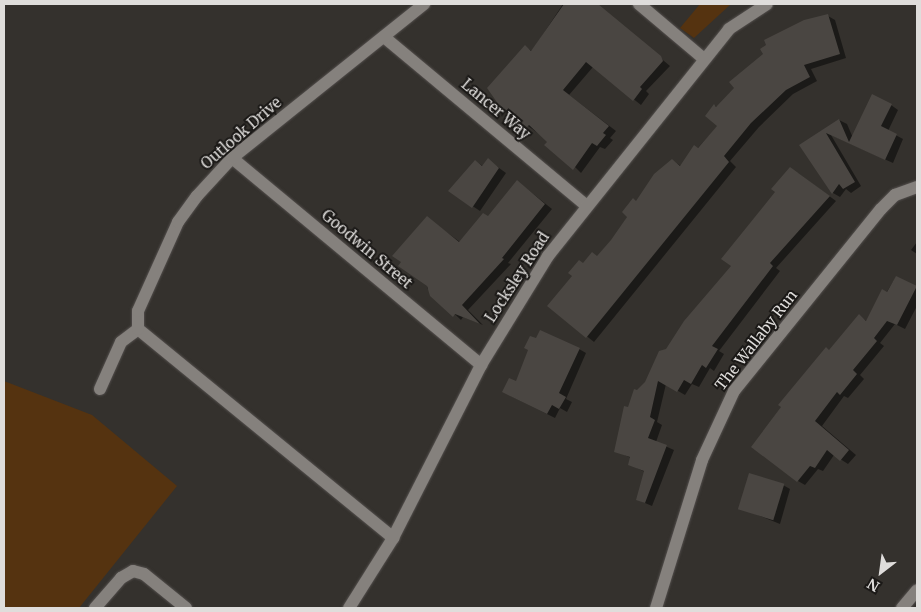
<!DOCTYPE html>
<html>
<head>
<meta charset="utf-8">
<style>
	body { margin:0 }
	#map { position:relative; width:921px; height:612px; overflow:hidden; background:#34312d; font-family:Merriweather,serif }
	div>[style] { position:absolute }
	.green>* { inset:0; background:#553310 }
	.shadow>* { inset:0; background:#0007 }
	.building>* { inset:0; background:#4a4642; transform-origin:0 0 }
	.roads { filter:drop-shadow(0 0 1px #534f4d) drop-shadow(0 0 1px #534f4d) }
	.minor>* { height:12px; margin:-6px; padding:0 6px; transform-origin:6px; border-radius:6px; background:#85817d }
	span { translate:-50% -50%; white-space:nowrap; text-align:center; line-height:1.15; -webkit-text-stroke:4px #1b1917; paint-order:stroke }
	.street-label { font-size:15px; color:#dfdddb }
	.frame { position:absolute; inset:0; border:5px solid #dfdddb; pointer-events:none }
	.north { position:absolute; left:856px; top:547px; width:50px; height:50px; -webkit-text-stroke:4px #1b1917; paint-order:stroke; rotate:210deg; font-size:14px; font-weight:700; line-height:20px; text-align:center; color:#dfdddb }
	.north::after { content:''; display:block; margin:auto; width:18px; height:22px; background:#dfdddb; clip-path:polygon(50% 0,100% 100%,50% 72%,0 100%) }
</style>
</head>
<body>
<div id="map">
	<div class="green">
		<i style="clip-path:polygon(700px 4px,731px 4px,694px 38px,680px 28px)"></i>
		<i style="clip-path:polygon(4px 381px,92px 415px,177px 486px,79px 608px,4px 608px)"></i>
	</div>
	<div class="shadow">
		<i style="clip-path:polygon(563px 4px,596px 4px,670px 66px,646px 91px,649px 94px,641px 105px,593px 67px,569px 95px,616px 131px,610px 138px,613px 140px,605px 149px,600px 147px,581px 173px,549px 141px,528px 126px,525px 47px,532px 51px)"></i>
		<i style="clip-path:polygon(828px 16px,835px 20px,846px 58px,811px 69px,817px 81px,793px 94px,759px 127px,730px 161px,736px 167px,594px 342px,549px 306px,584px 264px,597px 257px,612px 241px,637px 202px,672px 160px,681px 166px,719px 125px,714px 105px,717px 107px)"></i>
		<i style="clip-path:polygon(891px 105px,898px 110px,888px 131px,903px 139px,893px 163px,831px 135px,861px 186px,851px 193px,846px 189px,840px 197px,833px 193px,801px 146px,839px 120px,847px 124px,853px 138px)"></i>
		<i style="clip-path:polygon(488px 160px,506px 173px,480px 211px,450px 191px,475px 161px,483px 166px)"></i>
		<i style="clip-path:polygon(798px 173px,836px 201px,776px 268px,780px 271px,719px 351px,724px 354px,714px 371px,710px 368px,699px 387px,692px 384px,685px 395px,666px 384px,657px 422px,662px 425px,656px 442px,674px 450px,652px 506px,645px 503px,637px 499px,645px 472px,637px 468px,631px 458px,616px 451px,629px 408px,667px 350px,733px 266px)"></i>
		<i style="clip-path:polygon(517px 181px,552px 209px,508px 263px,511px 264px,468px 310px,483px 325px,463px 317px,461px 320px,427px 288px,427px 218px,460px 242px,489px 217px)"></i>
		<i style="clip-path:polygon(917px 242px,917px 254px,911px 250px)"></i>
		<i style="clip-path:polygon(896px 277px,917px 288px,917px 306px,905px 329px,895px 324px,880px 343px,884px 346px,860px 375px,864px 379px,848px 398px,844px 396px,822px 426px,856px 455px,848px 464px,834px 455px,823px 471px,818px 469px,805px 485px,798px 481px,830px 351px,859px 316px,868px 322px)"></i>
		<i style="clip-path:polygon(579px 349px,586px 353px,566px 399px,572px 402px,567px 412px,560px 408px,555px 418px,511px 396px,516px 383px)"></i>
		<i style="clip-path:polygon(783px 485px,790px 489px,780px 524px,740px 508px)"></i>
	</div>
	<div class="building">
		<i style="clip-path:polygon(564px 4px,598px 4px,661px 56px,663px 61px,640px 87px,642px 89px,633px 101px,586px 62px,582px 67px,563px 90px,609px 126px,603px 133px,606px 135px,597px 146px,592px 143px,573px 170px,544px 145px,547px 142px,529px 125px,527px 127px,501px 108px,487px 88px,525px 45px,531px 51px)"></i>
		<i style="clip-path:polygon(828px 14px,840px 54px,804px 65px,810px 77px,786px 90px,751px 123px,724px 156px,729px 162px,586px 338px,547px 306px,572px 276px,568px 273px,579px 260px,583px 263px,592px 252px,597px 256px,611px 240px,627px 217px,622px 212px,633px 198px,636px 201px,654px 174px,672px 159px,680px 166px,694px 145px,698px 148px,717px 126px,705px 116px,714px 104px,716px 107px,734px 88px,729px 82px,763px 54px,760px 49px,766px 45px,764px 40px,804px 20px)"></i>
		<i style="clip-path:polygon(872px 94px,892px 104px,881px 126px,897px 134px,885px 160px,826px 133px,855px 182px,843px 189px,839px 184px,832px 194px,799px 145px,839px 119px,849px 142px)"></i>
		<i style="clip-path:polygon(488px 158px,499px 168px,472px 208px,448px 191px,475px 160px,482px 166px)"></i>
		<i style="clip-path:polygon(790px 167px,830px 196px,770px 263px,773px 266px,712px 346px,718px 349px,706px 368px,702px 365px,691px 384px,684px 380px,677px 392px,658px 381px,650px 417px,655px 420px,648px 438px,667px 445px,645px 503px,636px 500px,644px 471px,628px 465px,630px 457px,614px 452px,624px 406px,628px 407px,634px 389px,637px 390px,645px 382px,659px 351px,666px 349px,684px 321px,731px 266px,721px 259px,775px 192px,771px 189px)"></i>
		<i style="clip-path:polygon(517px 180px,545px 204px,502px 258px,504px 259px,462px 305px,480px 324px,455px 314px,453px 317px,430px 296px,427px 286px,398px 266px,401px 262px,392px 256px,427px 216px,459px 242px,483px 213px,488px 216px)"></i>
		<i style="clip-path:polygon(896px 276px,917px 286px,897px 325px,887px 321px,874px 338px,877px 341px,853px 370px,857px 374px,840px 395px,837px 392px,815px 421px,849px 450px,840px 461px,827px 450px,815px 468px,810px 466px,797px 482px,751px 447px,781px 407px,778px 405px,826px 347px,829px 350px,859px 314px,866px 321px,882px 289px,887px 292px)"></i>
		<i style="clip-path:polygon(540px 330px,580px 348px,559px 393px,566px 397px,559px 409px,552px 405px,547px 414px,502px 392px,509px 378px,516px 381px,528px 350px,524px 348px,530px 336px,536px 338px)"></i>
		<i style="left:749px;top:473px;width:37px;height:38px;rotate:17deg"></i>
	</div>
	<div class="roads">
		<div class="minor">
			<i style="left:639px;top:4px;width:85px;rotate:40.2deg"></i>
			<i style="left:384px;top:37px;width:264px;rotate:39.8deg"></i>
			<i style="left:232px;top:158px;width:324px;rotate:39.7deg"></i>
			<i style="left:138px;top:329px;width:330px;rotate:39.3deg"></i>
			<i style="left:100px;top:389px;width:51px;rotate:-65.9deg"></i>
			<i style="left:121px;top:342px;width:21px;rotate:-37deg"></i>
			<i style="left:138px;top:329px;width:18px;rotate:-90deg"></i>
			<i style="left:138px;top:311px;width:98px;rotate:-65.8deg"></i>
			<i style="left:178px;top:222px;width:32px;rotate:-54deg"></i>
			<i style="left:197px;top:196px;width:52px;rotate:-47.4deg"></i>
			<i style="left:232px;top:158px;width:246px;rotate:-38.7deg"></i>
			<i style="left:95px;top:608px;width:40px;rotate:-49deg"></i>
			<i style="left:121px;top:578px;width:14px;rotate:-30deg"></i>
			<i style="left:133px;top:571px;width:11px;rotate:15deg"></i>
			<i style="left:144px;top:574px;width:54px;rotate:39deg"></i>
			<i style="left:349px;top:608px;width:83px;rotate:-57.8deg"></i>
			<i style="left:393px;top:538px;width:194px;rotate:-63deg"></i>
			<i style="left:481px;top:365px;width:128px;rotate:-58.4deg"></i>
			<i style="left:548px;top:256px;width:290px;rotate:-51.4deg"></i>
			<i style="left:729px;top:29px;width:45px;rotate:-33.3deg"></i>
			<i style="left:656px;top:608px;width:155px;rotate:-72.7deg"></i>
			<i style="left:702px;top:460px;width:76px;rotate:-65.1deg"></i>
			<i style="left:734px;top:391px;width:234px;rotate:-51.1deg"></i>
			<i style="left:881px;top:209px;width:20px;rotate:-45deg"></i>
			<i style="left:895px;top:195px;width:23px;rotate:-20deg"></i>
			<i style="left:902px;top:608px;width:23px;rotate:-50deg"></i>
		</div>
	</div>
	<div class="street-label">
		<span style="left:496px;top:109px;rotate:40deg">Lancer Way</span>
		<span style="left:241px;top:133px;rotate:-41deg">Outlook Drive</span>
		<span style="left:367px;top:249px;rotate:40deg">Goodwin Street</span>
		<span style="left:517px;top:277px;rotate:-57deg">Locksley Road</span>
		<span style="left:756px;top:340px;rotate:-52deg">The Wallaby Run</span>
	</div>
	<div class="frame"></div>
	<div class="north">N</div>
</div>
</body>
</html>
